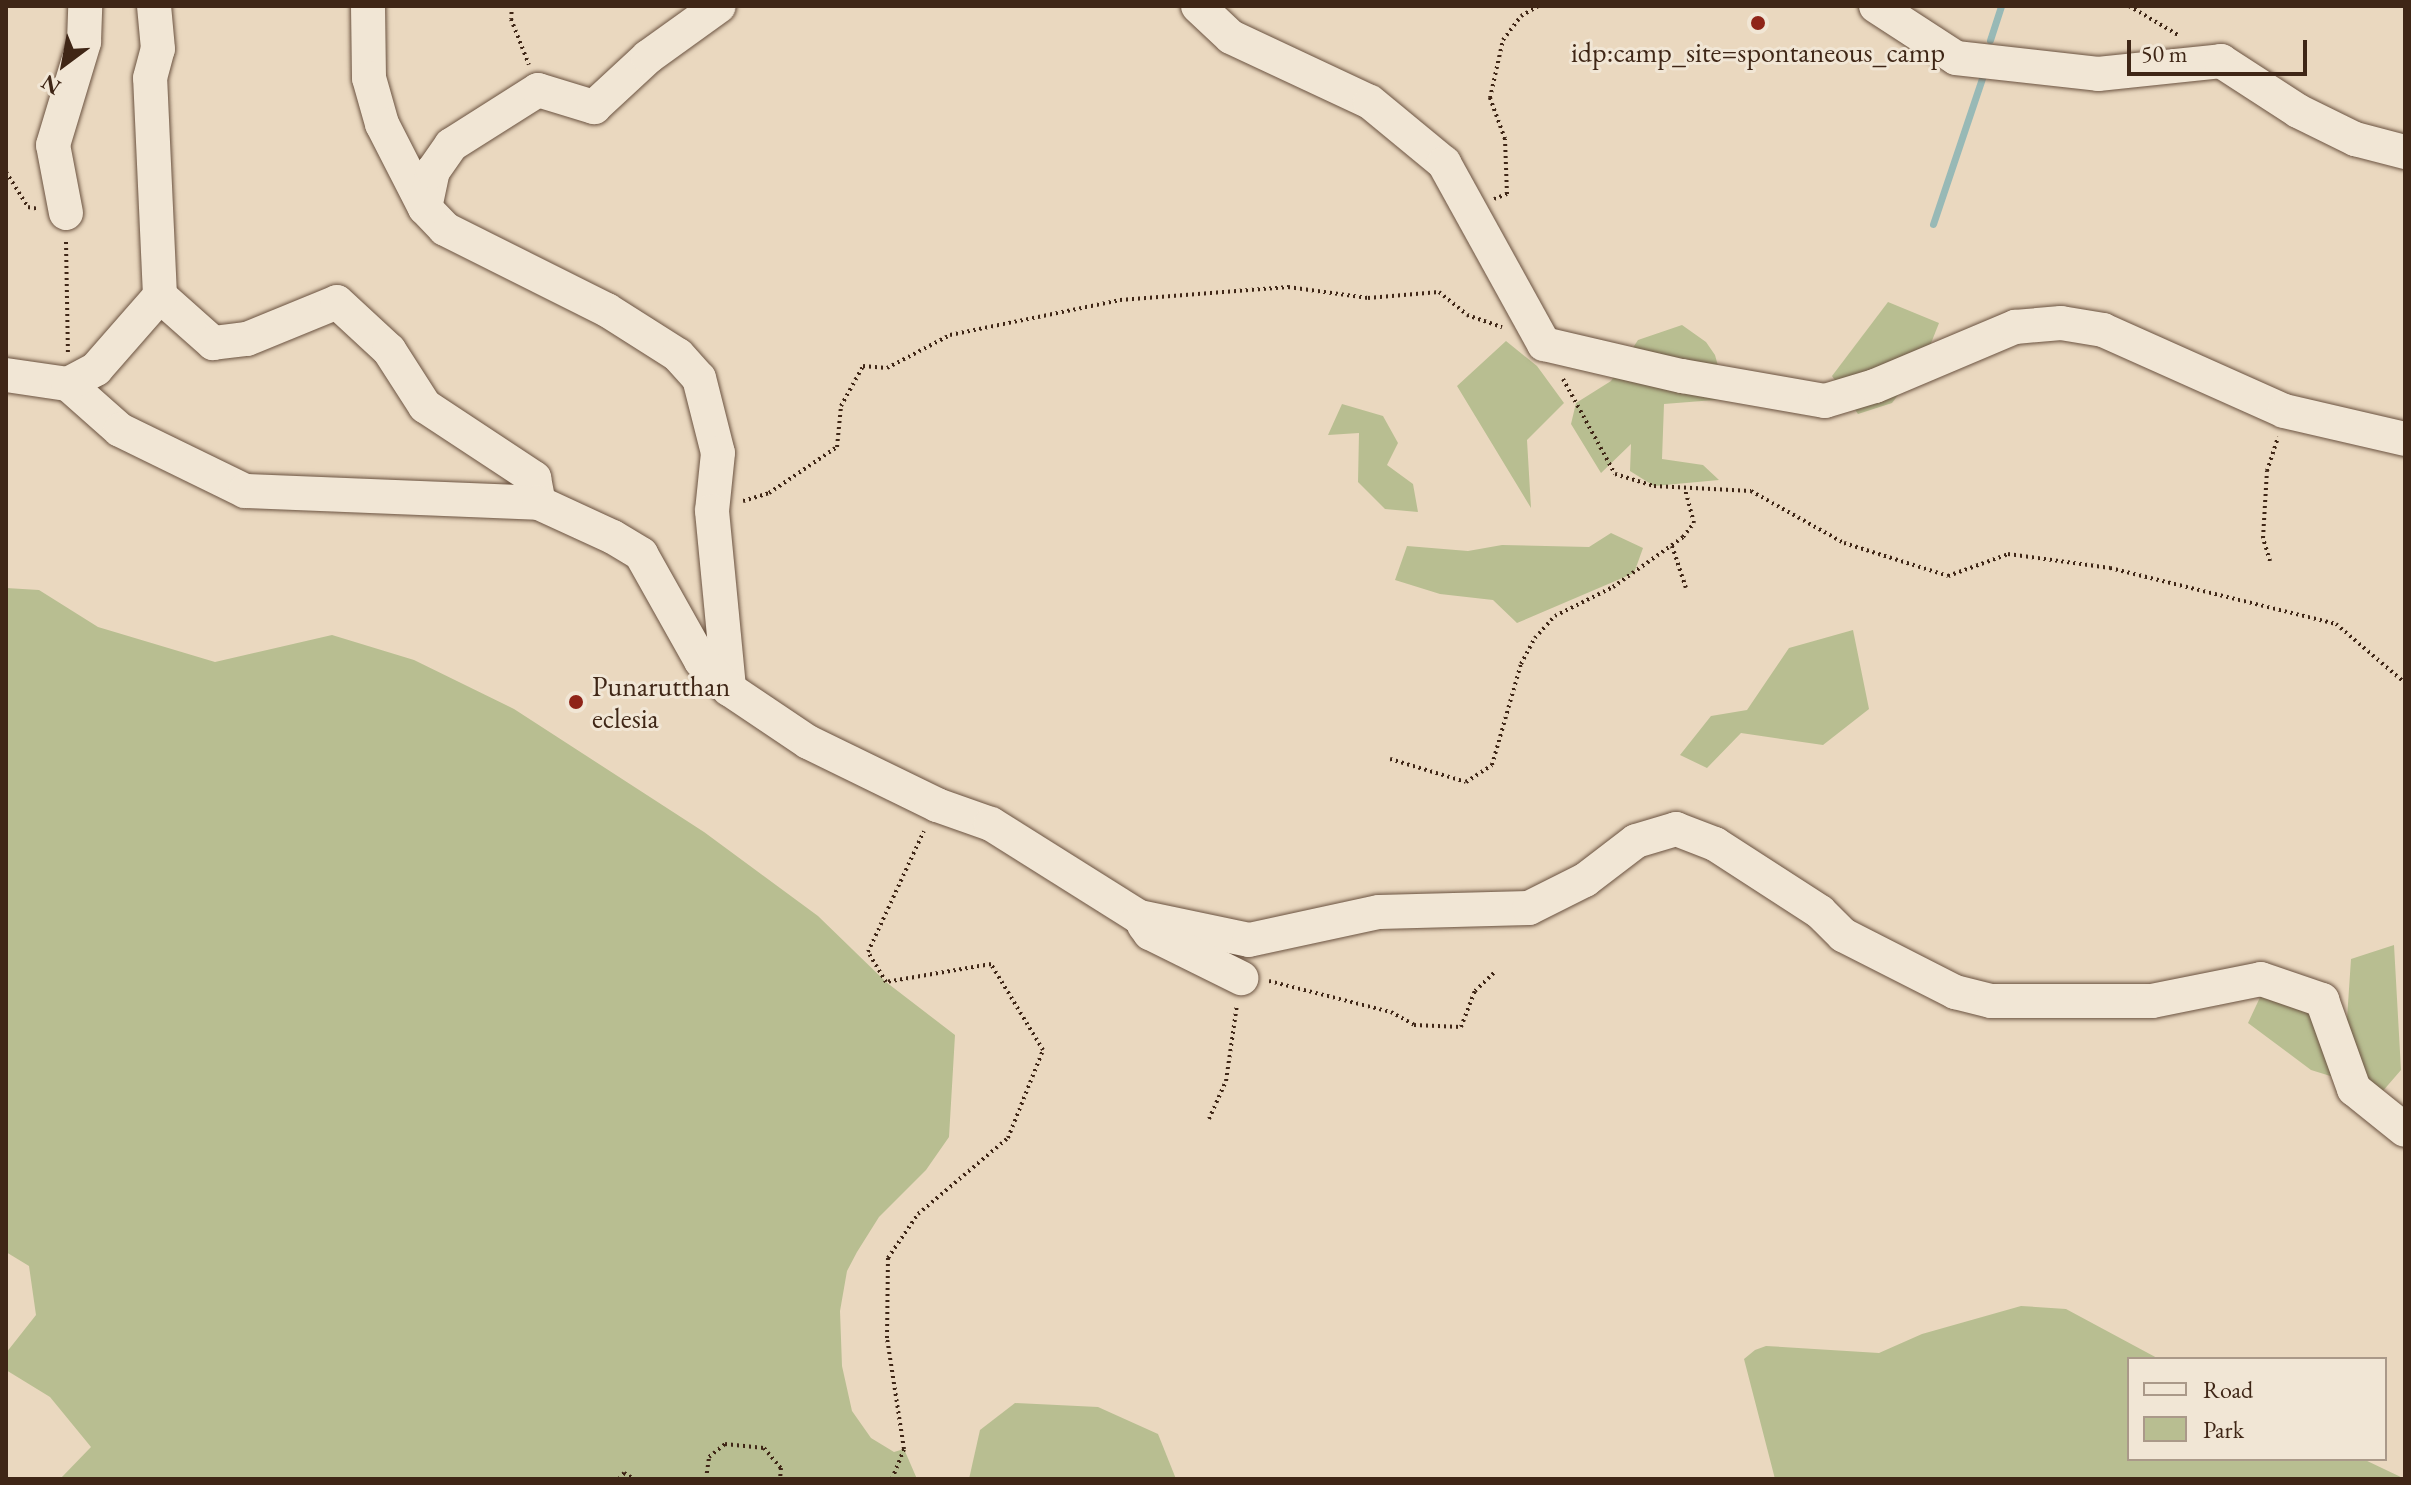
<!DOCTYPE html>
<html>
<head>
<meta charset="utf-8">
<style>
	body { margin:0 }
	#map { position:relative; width:2411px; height:1485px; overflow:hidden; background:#ead8bf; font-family:"EB Garamond",serif }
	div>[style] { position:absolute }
	.green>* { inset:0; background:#b8be91 }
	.stream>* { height:7px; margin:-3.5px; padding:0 3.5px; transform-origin:3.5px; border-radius:3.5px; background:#98b9b6 }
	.path>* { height:4px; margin-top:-2px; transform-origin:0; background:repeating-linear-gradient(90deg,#3f2616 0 2px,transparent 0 6px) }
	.roads { filter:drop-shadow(0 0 2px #6a5240) drop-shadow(0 0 2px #6a5240) }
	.minor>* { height:34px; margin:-17px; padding:0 17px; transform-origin:17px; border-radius:17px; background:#f1e6d5 }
	.dots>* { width:22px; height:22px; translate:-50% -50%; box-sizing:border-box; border:4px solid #f1e6d5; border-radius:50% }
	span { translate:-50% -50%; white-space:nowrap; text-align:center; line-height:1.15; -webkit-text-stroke:6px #f1e6d5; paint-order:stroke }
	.poi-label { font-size:28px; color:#3f2616 }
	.left { translate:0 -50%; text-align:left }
	.frame { position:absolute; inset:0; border:8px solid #3f2616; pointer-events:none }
	.legend { position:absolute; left:2127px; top:1357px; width:260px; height:104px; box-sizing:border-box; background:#f1e6d5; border:2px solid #aa9989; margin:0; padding:10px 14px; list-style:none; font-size:24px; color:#3f2616 }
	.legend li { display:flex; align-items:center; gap:16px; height:40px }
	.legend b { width:40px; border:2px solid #aa9989 }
	.north { position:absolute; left:24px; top:24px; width:80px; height:80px; -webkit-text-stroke:6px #f1e6d5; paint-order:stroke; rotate:212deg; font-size:22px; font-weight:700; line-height:32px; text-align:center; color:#3f2616 }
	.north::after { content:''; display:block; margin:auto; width:28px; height:36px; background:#3f2616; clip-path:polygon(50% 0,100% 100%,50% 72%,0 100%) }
	.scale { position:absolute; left:2127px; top:40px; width:180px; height:36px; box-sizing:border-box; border:4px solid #3f2616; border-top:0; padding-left:10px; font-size:24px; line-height:28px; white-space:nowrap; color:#3f2616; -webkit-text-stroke:6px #f1e6d5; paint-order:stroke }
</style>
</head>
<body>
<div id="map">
	<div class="green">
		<i style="clip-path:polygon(1888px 302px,1939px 323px,1924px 361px,1892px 403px,1858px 414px,1832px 376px)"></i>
		<i style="clip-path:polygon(1682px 325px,1706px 342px,1715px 355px,1727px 399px,1664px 404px,1662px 459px,1703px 465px,1719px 480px,1654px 486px,1630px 471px,1631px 444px,1601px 473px,1571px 424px,1576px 403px,1611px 381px,1638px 340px)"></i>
		<i style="clip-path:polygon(1506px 341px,1537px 366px,1564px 403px,1527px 440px,1531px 508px,1457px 386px)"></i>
		<i style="clip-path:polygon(1342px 404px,1383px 416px,1398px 443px,1387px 465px,1413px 484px,1418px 512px,1385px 509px,1358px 482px,1359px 433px,1328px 435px)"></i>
		<i style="clip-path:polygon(1611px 533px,1643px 548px,1634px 573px,1517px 623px,1493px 600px,1440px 594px,1395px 580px,1407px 546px,1468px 551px,1502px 545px,1589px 547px)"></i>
		<i style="clip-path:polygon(6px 588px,39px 590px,98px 627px,215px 662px,332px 635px,414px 660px,514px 709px,704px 832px,818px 916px,886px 982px,955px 1035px,949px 1137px,926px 1170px,879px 1217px,857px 1252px,847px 1271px,840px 1311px,842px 1366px,852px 1411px,871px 1438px,894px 1452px,904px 1449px,917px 1479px,60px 1479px,91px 1447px,50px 1397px,6px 1370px,6px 1353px,36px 1315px,29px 1266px,6px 1252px)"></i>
		<i style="clip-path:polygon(1853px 630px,1869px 709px,1823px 745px,1741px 733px,1707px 768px,1680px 755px,1711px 716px,1747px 710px,1789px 648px)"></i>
		<i style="clip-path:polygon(2394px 945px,2401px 1070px,2382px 1092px,2311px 1070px,2248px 1023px,2263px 991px,2303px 998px,2346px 1034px,2351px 959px)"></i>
		<i style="clip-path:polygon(2021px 1306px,2066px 1309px,2159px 1359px,2129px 1359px,2129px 1459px,2363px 1459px,2405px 1479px,1775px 1479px,1744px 1359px,1755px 1350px,1766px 1346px,1879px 1353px,1922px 1334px)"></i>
		<i style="clip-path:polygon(1015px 1403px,1098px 1407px,1158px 1434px,1176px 1479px,969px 1479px,980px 1430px)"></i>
	</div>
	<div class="stream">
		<i style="left:1990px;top:40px;width:36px;rotate:-72deg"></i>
		<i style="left:1933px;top:224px;width:157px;rotate:-71.4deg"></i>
	</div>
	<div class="path">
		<i style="left:512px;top:6px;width:13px;rotate:94deg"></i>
		<i style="left:511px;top:19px;width:49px;rotate:68.6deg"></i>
		<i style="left:2129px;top:6px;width:57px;rotate:30.6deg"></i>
		<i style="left:6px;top:172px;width:41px;rotate:57.8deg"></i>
		<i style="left:28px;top:207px;width:10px;rotate:11deg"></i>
		<i style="left:1494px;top:199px;width:14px;rotate:-21deg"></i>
		<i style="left:1507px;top:194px;width:55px;rotate:-92.1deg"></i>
		<i style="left:1505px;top:139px;width:44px;rotate:-110.1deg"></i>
		<i style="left:1490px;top:98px;width:59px;rotate:-77.4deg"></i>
		<i style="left:1503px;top:40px;width:30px;rotate:-53deg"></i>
		<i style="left:1521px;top:16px;width:20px;rotate:-30deg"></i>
		<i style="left:66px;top:242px;width:112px;rotate:89deg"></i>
		<i style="left:1563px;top:379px;width:108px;rotate:61.3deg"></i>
		<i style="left:1615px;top:474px;width:41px;rotate:17.1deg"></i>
		<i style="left:1654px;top:486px;width:97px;rotate:3deg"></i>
		<i style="left:1751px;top:491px;width:107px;rotate:29.2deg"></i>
		<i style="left:1844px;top:543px;width:109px;rotate:17.6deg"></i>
		<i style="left:1948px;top:576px;width:64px;rotate:-20.1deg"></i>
		<i style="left:2008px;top:554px;width:103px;rotate:7.8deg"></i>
		<i style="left:2110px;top:568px;width:233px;rotate:13.9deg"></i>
		<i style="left:2336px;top:624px;width:91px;rotate:40.5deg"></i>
		<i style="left:743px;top:501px;width:27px;rotate:-17deg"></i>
		<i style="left:769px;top:493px;width:82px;rotate:-34.1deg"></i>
		<i style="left:837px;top:447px;width:41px;rotate:-84.4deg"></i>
		<i style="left:841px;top:406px;width:46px;rotate:-61.2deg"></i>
		<i style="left:863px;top:366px;width:24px;rotate:5deg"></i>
		<i style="left:887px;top:368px;width:71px;rotate:-27.6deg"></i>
		<i style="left:950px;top:335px;width:174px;rotate:-11.6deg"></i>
		<i style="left:1120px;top:300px;width:169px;rotate:-4.4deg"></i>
		<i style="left:1288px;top:287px;width:81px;rotate:7.8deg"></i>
		<i style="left:1368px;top:298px;width:71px;rotate:-4.8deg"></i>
		<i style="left:1439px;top:292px;width:36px;rotate:39deg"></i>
		<i style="left:1467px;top:315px;width:37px;rotate:19deg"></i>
		<i style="left:1672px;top:546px;width:44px;rotate:71.6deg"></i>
		<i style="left:2270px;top:561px;width:24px;rotate:-107deg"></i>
		<i style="left:2263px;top:538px;width:67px;rotate:-86.6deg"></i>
		<i style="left:2267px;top:471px;width:36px;rotate:-72deg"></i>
		<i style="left:1390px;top:759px;width:79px;rotate:16.8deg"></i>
		<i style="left:1466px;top:782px;width:31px;rotate:-33deg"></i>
		<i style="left:1492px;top:765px;width:105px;rotate:-74deg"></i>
		<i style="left:1521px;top:664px;width:30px;rotate:-62deg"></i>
		<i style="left:1535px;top:638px;width:30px;rotate:-48deg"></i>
		<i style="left:1555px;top:616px;width:65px;rotate:-26.6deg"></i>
		<i style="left:1613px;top:587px;width:86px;rotate:-35.5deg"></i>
		<i style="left:1683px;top:537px;width:18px;rotate:-52deg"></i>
		<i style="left:1694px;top:523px;width:35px;rotate:-105deg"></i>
		<i style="left:1269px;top:981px;width:126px;rotate:14.3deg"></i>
		<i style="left:1391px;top:1012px;width:26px;rotate:29deg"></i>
		<i style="left:1414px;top:1025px;width:47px;rotate:2.4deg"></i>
		<i style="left:1461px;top:1027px;width:39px;rotate:-69deg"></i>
		<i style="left:1475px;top:991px;width:29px;rotate:-44deg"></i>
		<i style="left:1209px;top:1119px;width:42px;rotate:-65.9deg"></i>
		<i style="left:1226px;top:1081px;width:77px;rotate:-81.8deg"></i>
		<i style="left:619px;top:1479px;width:8px;rotate:-50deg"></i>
		<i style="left:624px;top:1473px;width:12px;rotate:31deg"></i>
		<i style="left:706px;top:1479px;width:22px;rotate:-82deg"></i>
		<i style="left:709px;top:1457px;width:21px;rotate:-39deg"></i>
		<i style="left:725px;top:1444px;width:39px;rotate:6deg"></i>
		<i style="left:764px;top:1448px;width:26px;rotate:50deg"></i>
		<i style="left:781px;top:1468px;width:11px;rotate:95deg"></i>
		<i style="left:892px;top:1479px;width:32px;rotate:-68deg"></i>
		<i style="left:904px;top:1449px;width:112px;rotate:-98.7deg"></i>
		<i style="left:887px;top:1338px;width:80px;rotate:-89.3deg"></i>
		<i style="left:888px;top:1258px;width:53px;rotate:-55.7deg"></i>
		<i style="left:918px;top:1214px;width:118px;rotate:-40.2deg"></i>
		<i style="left:1008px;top:1138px;width:95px;rotate:-68.3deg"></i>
		<i style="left:1043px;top:1050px;width:100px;rotate:-121.2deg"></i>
		<i style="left:991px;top:964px;width:107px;rotate:170.3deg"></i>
		<i style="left:886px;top:982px;width:35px;rotate:-121deg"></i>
		<i style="left:868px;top:952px;width:133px;rotate:-65.2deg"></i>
	</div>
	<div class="roads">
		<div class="minor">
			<i style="left:368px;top:6px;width:72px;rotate:89.2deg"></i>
			<i style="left:369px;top:78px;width:48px;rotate:74.2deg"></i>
			<i style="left:382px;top:124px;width:94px;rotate:62.9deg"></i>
			<i style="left:425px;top:208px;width:29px;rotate:46deg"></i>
			<i style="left:445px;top:229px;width:181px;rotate:26.6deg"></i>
			<i style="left:607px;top:310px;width:84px;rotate:32.4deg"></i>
			<i style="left:678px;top:355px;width:31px;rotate:48deg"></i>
			<i style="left:699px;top:378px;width:77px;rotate:75.8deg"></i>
			<i style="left:718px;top:453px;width:58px;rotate:95.9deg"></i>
			<i style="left:712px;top:511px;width:179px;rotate:84.5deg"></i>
			<i style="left:1198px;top:6px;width:45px;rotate:43.2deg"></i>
			<i style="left:1231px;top:37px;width:153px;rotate:25.1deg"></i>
			<i style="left:1370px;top:102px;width:96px;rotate:39.5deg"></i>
			<i style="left:1444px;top:163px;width:207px;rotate:61.1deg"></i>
			<i style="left:1544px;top:344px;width:142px;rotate:13.1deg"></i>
			<i style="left:1682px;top:376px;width:145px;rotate:9.9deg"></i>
			<i style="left:1825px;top:401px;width:52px;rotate:-16.7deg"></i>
			<i style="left:1875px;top:386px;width:152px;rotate:-22.9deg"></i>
			<i style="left:2015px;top:327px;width:46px;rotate:-5deg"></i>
			<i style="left:2061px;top:323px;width:43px;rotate:9.5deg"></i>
			<i style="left:2103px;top:330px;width:198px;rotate:24.1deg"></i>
			<i style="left:2284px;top:411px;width:124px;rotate:13deg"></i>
			<i style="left:1876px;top:6px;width:95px;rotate:33deg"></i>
			<i style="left:1956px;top:58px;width:143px;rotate:6.4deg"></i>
			<i style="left:2098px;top:74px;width:124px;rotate:-6deg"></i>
			<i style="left:2221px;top:61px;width:92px;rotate:33deg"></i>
			<i style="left:2298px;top:111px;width:64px;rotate:26.2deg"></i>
			<i style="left:2355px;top:139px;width:52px;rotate:14.6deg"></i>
			<i style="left:425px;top:208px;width:38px;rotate:-78deg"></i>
			<i style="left:433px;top:171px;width:32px;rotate:-55deg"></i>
			<i style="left:451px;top:145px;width:103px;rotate:-32.3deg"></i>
			<i style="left:538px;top:90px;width:59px;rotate:16.9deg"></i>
			<i style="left:594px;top:107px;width:74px;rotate:-42.8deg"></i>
			<i style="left:648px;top:57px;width:87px;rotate:-35.7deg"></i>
			<i style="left:66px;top:213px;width:69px;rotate:-100.8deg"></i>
			<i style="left:53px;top:145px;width:108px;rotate:-73.2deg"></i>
			<i style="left:84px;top:42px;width:36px;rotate:-88deg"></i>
			<i style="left:160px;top:296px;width:71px;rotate:41.6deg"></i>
			<i style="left:213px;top:343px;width:34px;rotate:-7deg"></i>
			<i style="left:247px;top:339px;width:97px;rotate:-22.3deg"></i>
			<i style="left:337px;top:302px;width:71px;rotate:42.7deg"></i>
			<i style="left:389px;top:350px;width:67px;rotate:57.3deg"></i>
			<i style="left:425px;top:406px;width:131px;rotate:33.4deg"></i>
			<i style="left:534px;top:478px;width:25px;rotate:79deg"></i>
			<i style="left:6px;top:375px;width:63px;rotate:8.3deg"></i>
			<i style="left:68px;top:384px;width:69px;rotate:41.5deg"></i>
			<i style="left:120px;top:430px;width:139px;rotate:26deg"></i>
			<i style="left:245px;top:491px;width:294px;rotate:2.3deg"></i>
			<i style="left:539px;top:503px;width:81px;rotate:24.7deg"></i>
			<i style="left:613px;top:537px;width:33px;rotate:31deg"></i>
			<i style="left:641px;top:554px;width:123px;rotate:60.7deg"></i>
			<i style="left:701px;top:661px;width:40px;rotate:45deg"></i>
			<i style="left:729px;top:689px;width:95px;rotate:33.9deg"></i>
			<i style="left:808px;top:742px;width:144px;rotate:26deg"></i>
			<i style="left:937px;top:805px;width:57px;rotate:19.4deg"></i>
			<i style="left:991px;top:824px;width:175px;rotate:32.1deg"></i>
			<i style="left:1139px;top:917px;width:112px;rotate:11.8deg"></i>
			<i style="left:1249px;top:940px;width:133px;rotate:-12.2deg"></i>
			<i style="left:1379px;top:912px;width:150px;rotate:-1.5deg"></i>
			<i style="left:1529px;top:908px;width:63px;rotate:-26.6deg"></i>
			<i style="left:1585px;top:880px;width:64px;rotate:-37.4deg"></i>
			<i style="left:1636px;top:841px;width:42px;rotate:-16.7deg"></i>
			<i style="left:1676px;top:829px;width:42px;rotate:21deg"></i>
			<i style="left:1715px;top:844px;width:125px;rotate:32.9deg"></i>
			<i style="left:1820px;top:912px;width:33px;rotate:45deg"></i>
			<i style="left:1843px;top:935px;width:126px;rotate:27deg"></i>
			<i style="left:1955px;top:992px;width:37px;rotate:14deg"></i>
			<i style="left:1991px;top:1001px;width:161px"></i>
			<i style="left:2152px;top:1001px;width:111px;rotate:-11.4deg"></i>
			<i style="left:2261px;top:979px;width:65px;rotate:19deg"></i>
			<i style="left:2322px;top:1000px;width:95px;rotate:70.2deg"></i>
			<i style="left:2354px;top:1089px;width:65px;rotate:38.8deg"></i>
			<i style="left:68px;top:384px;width:32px;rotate:-28deg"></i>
			<i style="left:96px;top:369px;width:97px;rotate:-48.8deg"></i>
			<i style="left:160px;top:296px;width:218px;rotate:-92.6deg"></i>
			<i style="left:150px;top:78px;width:30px;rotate:-75deg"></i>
			<i style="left:158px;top:49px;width:43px;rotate:-95.3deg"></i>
			<i style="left:1144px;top:925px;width:10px;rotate:53deg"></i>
			<i style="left:1150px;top:933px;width:102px;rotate:26.3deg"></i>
		</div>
	</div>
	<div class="dots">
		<i style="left:1758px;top:23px;background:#8f2418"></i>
		<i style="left:576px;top:702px;background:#8f2418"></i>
	</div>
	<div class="poi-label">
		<span style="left:1758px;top:52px">idp:camp_site=spontaneous_camp</span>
		<span class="left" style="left:592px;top:702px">Punarutthan<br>eclesia</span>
	</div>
	<div class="frame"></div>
	<ul class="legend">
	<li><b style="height:10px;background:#f1e6d5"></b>Road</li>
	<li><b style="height:22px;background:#b8be91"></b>Park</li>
	</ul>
	<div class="north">N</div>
	<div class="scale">50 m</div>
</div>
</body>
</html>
